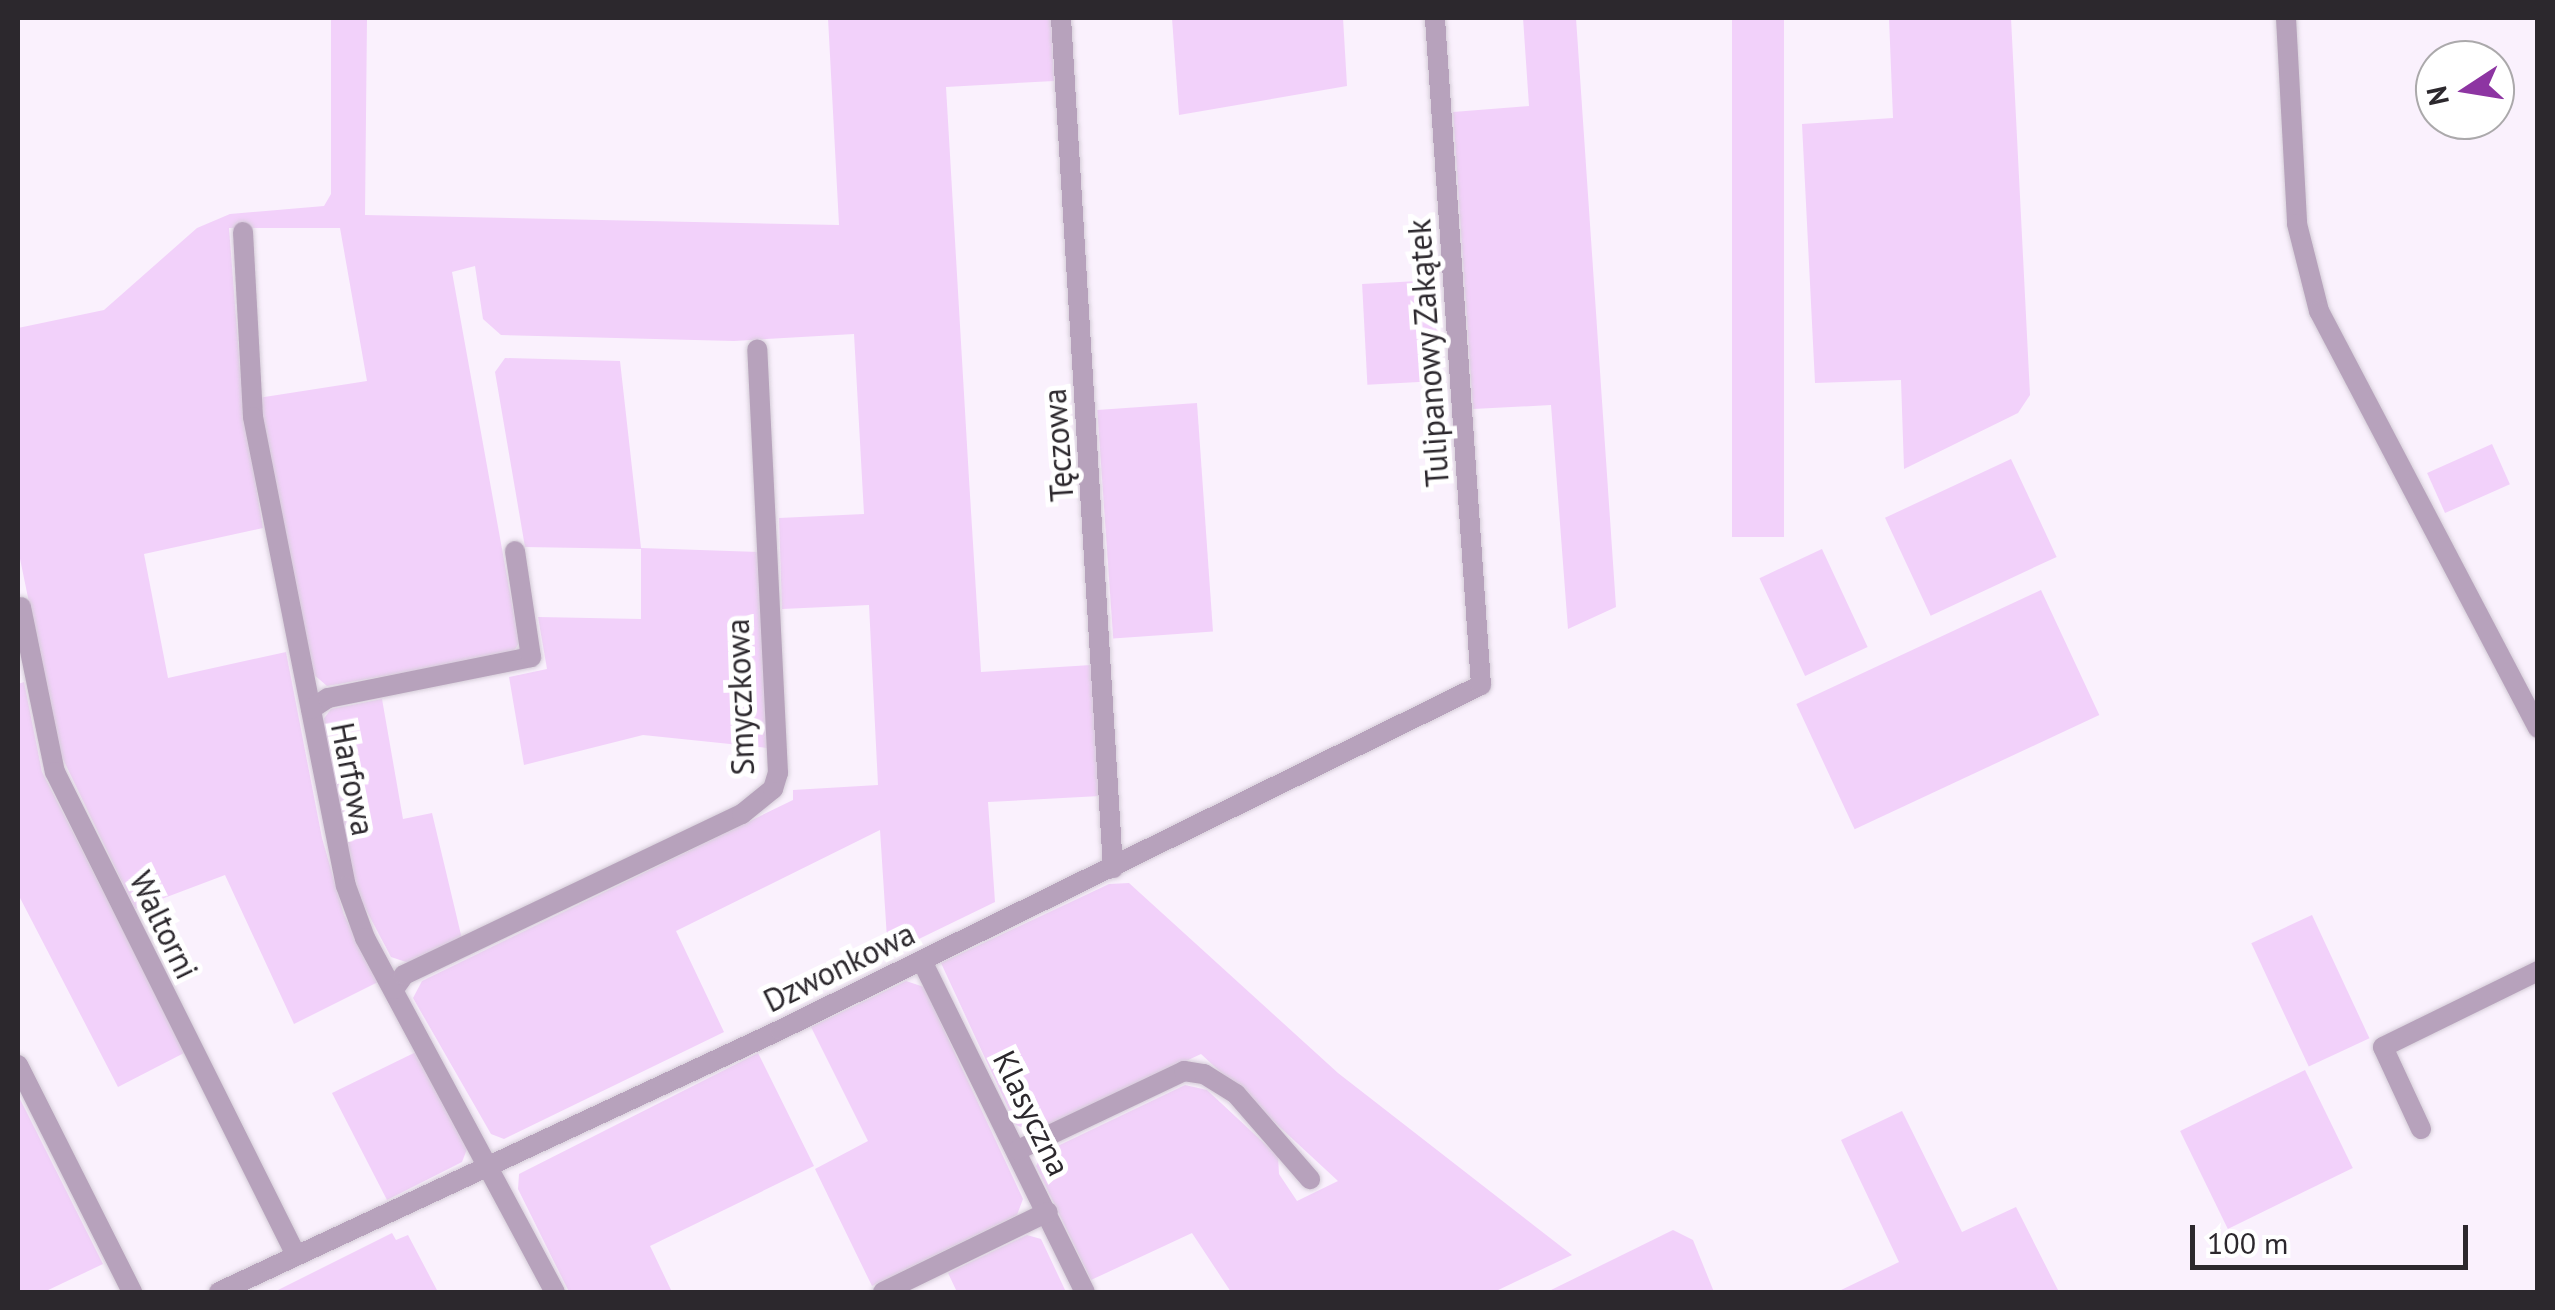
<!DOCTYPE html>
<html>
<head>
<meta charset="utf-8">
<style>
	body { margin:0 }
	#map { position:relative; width:2555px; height:1310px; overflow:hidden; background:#faf1fd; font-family:"PT Sans",sans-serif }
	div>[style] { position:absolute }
	.green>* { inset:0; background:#f2d1fa; transform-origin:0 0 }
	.roads { filter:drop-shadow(0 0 2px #d5cdd8) drop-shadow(0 0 2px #d5cdd8) }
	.minor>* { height:20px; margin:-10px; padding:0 10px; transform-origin:10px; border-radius:10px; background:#b7a2bc }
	span { translate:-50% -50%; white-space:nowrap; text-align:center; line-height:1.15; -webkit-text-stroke:10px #fff; paint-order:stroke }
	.street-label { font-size:32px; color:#2c282d }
	.frame { position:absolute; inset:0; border:20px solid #2c282d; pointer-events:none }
	.north { position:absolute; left:2415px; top:40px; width:100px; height:100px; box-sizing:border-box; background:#fff; border:2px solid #aba9ab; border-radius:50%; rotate:258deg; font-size:28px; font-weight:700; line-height:40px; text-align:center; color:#2c282d }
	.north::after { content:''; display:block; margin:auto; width:35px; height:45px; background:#8d35a2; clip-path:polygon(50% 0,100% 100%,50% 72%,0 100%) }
	.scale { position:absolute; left:2190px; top:1225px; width:278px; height:45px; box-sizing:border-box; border:5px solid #2c282d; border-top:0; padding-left:12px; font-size:30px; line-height:35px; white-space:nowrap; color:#2c282d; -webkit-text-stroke:8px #fff; paint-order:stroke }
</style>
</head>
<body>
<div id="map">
	<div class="green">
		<i style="clip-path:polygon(331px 18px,367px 18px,365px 215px,839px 225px,828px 18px,1051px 18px,1054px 81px,946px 87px,969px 479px,981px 672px,1091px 665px,1100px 796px,988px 802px,995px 902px,888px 954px,880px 830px,676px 931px,724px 1032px,504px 1139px,491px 1134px,413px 998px,422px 981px,793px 800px,793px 790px,878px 785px,869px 605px,782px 609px,779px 518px,864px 514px,854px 334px,734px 341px,501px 335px,483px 319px,475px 266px,452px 272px,519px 643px,512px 654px,327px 686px,312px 673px,258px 398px,367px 381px,340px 228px,229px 228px,243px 407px,263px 528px,144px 554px,168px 678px,286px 652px,322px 838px,344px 915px,380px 981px,294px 1024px,225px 875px,135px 909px,60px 753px,18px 549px,18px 328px,104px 310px,197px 228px,230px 214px,324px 206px,331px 194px)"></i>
		<i style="clip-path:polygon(1172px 18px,1343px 18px,1347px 86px,1179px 115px)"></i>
		<i style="clip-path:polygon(1523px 18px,1576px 18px,1616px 607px,1568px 629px,1551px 405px,1473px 409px,1453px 112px,1529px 106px)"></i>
		<i style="left:1732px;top:18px;width:52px;height:519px"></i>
		<i style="clip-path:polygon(1889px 18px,2011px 18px,2030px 395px,2018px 413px,1904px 469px,1901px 380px,1815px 383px,1802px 124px,1893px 118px)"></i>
		<i style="left:1437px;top:280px;width:101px;height:75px;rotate:87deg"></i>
		<i style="clip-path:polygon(505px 358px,620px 361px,641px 548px,759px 552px,768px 748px,643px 735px,524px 765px,509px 677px,547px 669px,538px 617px,641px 619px,641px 549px,525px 547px,495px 372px)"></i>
		<i style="left:1197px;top:403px;width:229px;height:100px;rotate:86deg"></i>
		<i style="left:2492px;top:444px;width:44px;height:71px;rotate:66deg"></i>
		<i style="left:2011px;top:459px;width:108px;height:139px;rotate:65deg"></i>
		<i style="left:1822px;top:549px;width:108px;height:69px;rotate:65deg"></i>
		<i style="left:2041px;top:590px;width:138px;height:270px;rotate:65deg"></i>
		<i style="clip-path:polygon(24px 682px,42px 772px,186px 1052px,118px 1087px,18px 894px,18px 684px)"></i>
		<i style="clip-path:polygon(382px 699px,403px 819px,432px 813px,462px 939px,412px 964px,391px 957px,354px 887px,319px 725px,331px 709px)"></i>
		<i style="clip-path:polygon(1129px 883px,1338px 1073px,1572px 1255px,1494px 1292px,1231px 1292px,1192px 1233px,1091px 1280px,1036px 1166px,1043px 1153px,1185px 1085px,1207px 1090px,1278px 1156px,1279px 1174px,1297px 1201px,1338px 1181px,1201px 1054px,1034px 1132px,1016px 1125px,941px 963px,1109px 884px)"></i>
		<i style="left:2312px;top:915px;width:136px;height:67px;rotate:65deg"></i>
		<i style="clip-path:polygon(906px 981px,924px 987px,1023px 1199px,1017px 1215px,872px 1286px,815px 1169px,868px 1141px,811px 1027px)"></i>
		<i style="clip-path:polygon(418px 1051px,469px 1144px,462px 1162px,387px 1200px,332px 1093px)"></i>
		<i style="clip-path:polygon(758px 1053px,814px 1166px,650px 1246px,672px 1292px,569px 1292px,518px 1189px,519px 1174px)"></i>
		<i style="left:2305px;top:1070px;width:109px;height:139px;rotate:64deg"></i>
		<i style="clip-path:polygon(18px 1095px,103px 1264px,44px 1292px,18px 1292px)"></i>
		<i style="clip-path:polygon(1902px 1111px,1962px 1232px,2016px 1207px,2059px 1292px,1837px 1292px,1899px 1262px,1841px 1140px)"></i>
		<i style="clip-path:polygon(1673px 1230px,1693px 1240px,1714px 1292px,1547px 1292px)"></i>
		<i style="clip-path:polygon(392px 1233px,396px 1240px,408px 1235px,438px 1292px,274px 1292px)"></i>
		<i style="clip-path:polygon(1027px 1235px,1041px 1239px,1066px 1292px,957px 1292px,948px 1273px)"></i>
	</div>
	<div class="roads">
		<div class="minor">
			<i style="left:1061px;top:18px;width:852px;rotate:86.5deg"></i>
			<i style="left:2286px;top:18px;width:206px;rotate:86.9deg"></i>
			<i style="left:2297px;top:224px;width:90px;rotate:75.8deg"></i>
			<i style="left:2319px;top:311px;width:471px;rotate:62.3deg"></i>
			<i style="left:243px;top:232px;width:185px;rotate:86.9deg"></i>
			<i style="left:253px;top:417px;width:478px;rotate:78.8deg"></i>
			<i style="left:346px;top:886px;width:55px;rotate:69.9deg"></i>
			<i style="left:365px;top:938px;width:402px;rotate:61.8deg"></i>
			<i style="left:21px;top:607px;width:168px;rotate:78.4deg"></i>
			<i style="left:55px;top:772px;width:540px;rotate:63.48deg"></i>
			<i style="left:311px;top:709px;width:20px;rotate:-33deg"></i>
			<i style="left:328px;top:698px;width:207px;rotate:-11.4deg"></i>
			<i style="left:531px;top:657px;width:107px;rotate:-98.6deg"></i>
			<i style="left:922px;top:961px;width:369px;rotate:63.8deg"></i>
			<i style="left:394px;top:989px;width:17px;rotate:-54deg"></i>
			<i style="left:404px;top:975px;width:374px;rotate:-25.5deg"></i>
			<i style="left:742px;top:814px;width:40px;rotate:-39deg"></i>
			<i style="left:773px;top:789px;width:17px;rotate:-73deg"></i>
			<i style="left:778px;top:773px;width:424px;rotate:-92.8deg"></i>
			<i style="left:18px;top:1065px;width:254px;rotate:63.3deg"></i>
			<i style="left:2421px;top:1129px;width:90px;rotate:-114.9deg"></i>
			<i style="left:2383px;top:1047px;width:173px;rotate:-26.1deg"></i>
			<i style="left:1018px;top:1150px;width:184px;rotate:-25.4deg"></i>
			<i style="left:1184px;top:1071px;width:20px;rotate:9deg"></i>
			<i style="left:1204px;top:1074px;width:38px;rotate:32deg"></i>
			<i style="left:1236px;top:1094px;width:113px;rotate:49deg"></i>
			<i style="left:219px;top:1292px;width:619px;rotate:-25.03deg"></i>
			<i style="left:780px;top:1030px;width:781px;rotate:-26.2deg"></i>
			<i style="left:1481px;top:685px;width:669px;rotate:-93.95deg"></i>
			<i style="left:883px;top:1292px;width:183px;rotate:-25.9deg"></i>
		</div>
	</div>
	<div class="street-label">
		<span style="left:1428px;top:353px;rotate:-94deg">Tulipanowy Zakątek</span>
		<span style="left:1058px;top:445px;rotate:-94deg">Tęczowa</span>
		<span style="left:740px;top:697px;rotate:-92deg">Smyczkowa</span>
		<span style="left:353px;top:779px;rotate:79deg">Harfowa</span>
		<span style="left:164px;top:925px;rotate:64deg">Waltorni</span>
		<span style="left:839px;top:967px;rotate:-26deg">Dzwonkowa</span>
		<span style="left:1032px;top:1113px;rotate:64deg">Klasyczna</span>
	</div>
	<div class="frame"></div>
	<div class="north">N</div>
	<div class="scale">100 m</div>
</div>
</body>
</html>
